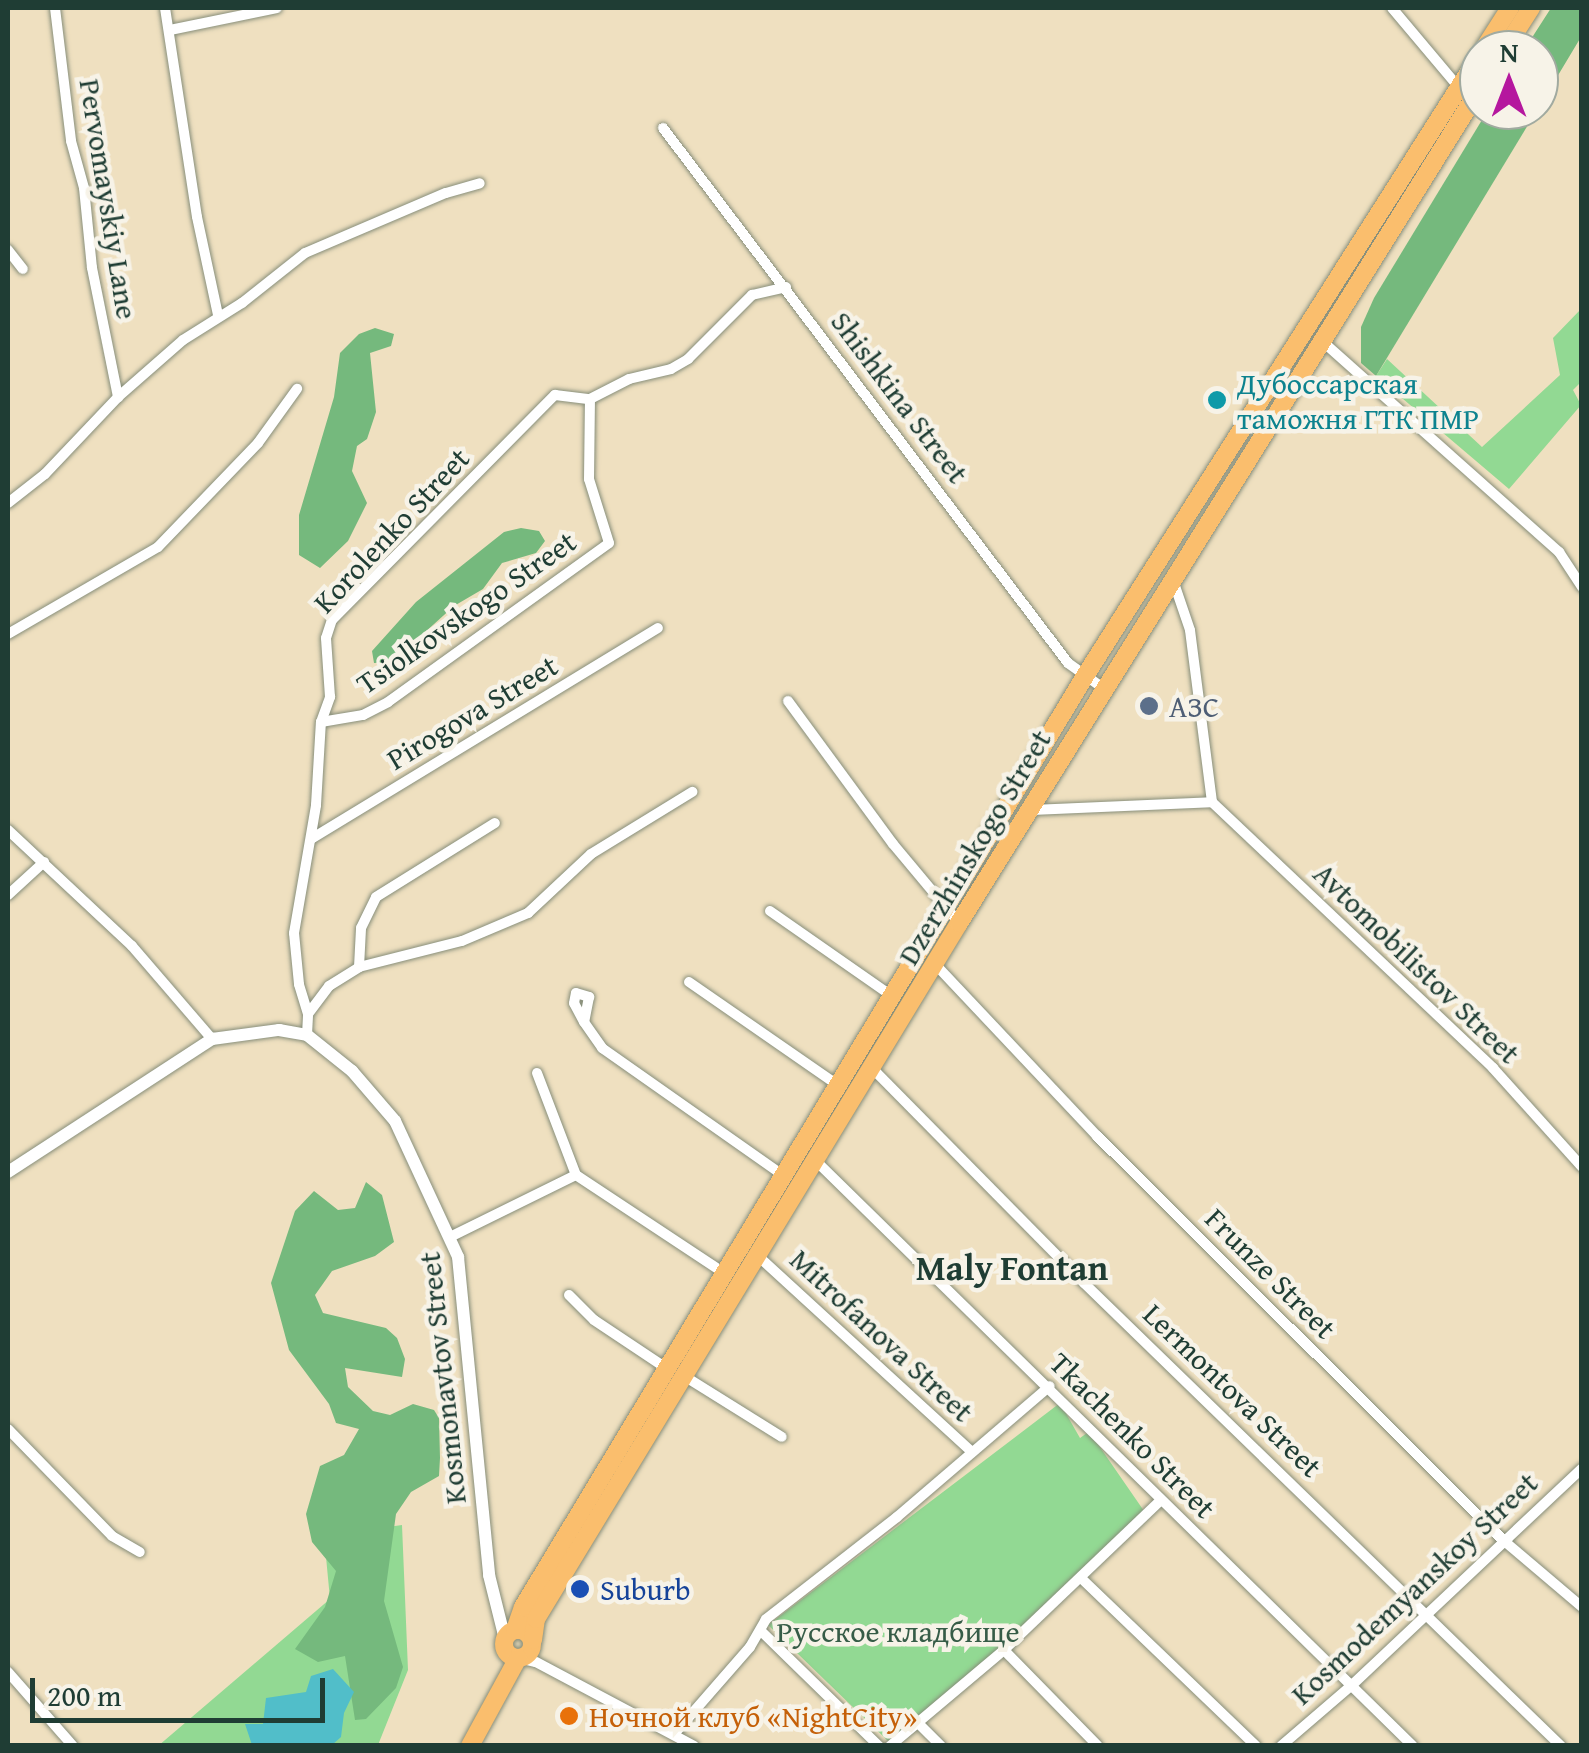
<!DOCTYPE html>
<html>
<head>
<meta charset="utf-8">
<style>
	body { margin:0 }
	#map { position:relative; width:1589px; height:1753px; overflow:hidden; background:#efe0c0; font-family:"Gentium Book Plus",serif }
	div>[style] { position:absolute }
	.green>* { inset:0; background:#92d993 }
	.forest>* { inset:0; background:#75b97d }
	.water>* { inset:0; background:#51bec9 }
	.roads { filter:drop-shadow(0 0 2px #878e7a) drop-shadow(0 0 2px #878e7a) }
	.minor>* { height:10px; margin:-5px; padding:0 5px; transform-origin:5px; border-radius:5px; background:#fff }
	.tertiary>* { height:12px; margin:-6px; padding:0 6px; transform-origin:6px; border-radius:6px; background:#fff }
	.trunk>* { height:18px; margin:-9px; padding:0 9px; transform-origin:9px; border-radius:9px; background:#fabe6d }
	.trunk>.ring { margin:-9px; padding:0; box-sizing:content-box; background:none; border:18px solid #fabe6d; border-radius:50% }
	.dots>* { width:28px; height:28px; translate:-50% -50%; box-sizing:border-box; border:5px solid #f7f3e8; border-radius:50% }
	span { translate:-50% -50%; white-space:nowrap; text-align:center; line-height:1.15; -webkit-text-stroke:9px #f7f3e8; paint-order:stroke }
	.street-label { font-size:30px; color:#1f3d34 }
	.culture-label { font-size:30px; color:#0d838f }
	.left { translate:0 -50%; text-align:left }
	.service-label { font-size:30px; color:#4e5e75 }
	.transit-label { font-size:30px; color:#164399 }
	.park-label { font-size:30px; color:#365c47 }
	.food-label { font-size:30px; color:#c56008 }
	.quarter-label { font-size:35px; color:#1f3d34; font-weight:700 }
	.frame { position:absolute; inset:0; border:10px solid #1f3d34; pointer-events:none }
	.north { position:absolute; left:1459px; top:30px; width:100px; height:100px; box-sizing:border-box; background:#f7f3e8; border:2px solid #a1aaa0; border-radius:50%; rotate:0deg; font-size:28px; font-weight:700; line-height:40px; text-align:center; color:#1f3d34 }
	.north::after { content:''; display:block; margin:auto; width:35px; height:45px; background:#b5179e; clip-path:polygon(50% 0,100% 100%,50% 72%,0 100%) }
	.scale { position:absolute; left:30px; top:1678px; width:295px; height:45px; box-sizing:border-box; border:5px solid #1f3d34; border-top:0; padding-left:12px; font-size:30px; line-height:35px; white-space:nowrap; color:#1f3d34; -webkit-text-stroke:8px #f7f3e8; paint-order:stroke }
</style>
</head>
<body>
<div id="map">
	<div class="green">
		<i style="clip-path:polygon(1581px 309px,1581px 382px,1573px 390px,1581px 405px,1509px 489px,1376px 376px,1387px 359px,1482px 447px,1560px 375px,1553px 338px)"></i>
		<i style="clip-path:polygon(1060px 1403px,1080px 1438px,1087px 1433px,1095px 1440px,1144px 1511px,951px 1694px,888px 1741px,768px 1625px)"></i>
		<i style="clip-path:polygon(402px 1525px,408px 1670px,378px 1745px,158px 1746px,330px 1599px,324px 1536px)"></i>
	</div>
	<div class="forest">
		<i style="clip-path:polygon(1551px 8px,1581px 8px,1581px 37px,1539px 107px,1539px 50px,1524px 50px)"></i>
		<i style="clip-path:polygon(1488px 110px,1537px 110px,1376px 376px,1361px 363px,1361px 327px,1374px 298px)"></i>
		<i style="clip-path:polygon(375px 328px,394px 334px,391px 346px,370px 353px,376px 412px,367px 439px,357px 446px,352px 471px,367px 503px,348px 541px,320px 568px,299px 555px,299px 515px,334px 397px,340px 353px,359px 334px)"></i>
		<i style="clip-path:polygon(521px 528px,539px 531px,545px 541px,536px 553px,502px 563px,483px 589px,454px 606px,392px 662px,374px 663px,372px 651px,416px 602px,504px 532px)"></i>
		<i style="clip-path:polygon(366px 1182px,382px 1195px,394px 1242px,375px 1256px,332px 1271px,315px 1295px,323px 1313px,386px 1328px,397px 1338px,405px 1359px,402px 1377px,345px 1368px,348px 1387px,373px 1411px,390px 1415px,413px 1404px,434px 1410px,439px 1418px,440px 1458px,439px 1476px,411px 1492px,396px 1514px,384px 1601px,403px 1667px,396px 1688px,366px 1719px,355px 1720px,345px 1656px,318px 1662px,295px 1649px,325px 1607px,336px 1571px,312px 1542px,306px 1514px,320px 1466px,344px 1455px,359px 1429px,336px 1423px,329px 1404px,289px 1350px,271px 1283px,295px 1211px,314px 1191px,338px 1210px,355px 1208px)"></i>
	</div>
	<div class="water">
		<i style="clip-path:polygon(333px 1669px,354px 1692px,344px 1713px,341px 1737px,332px 1745px,252px 1745px,245px 1724px,263px 1724px,266px 1698px,306px 1692px,311px 1676px)"></i>
	</div>
	<div class="roads">
		<div class="minor">
			<i style="left:55px;top:8px;width:134px;rotate:83.1deg"></i>
			<i style="left:71px;top:141px;width:49px;rotate:74.5deg"></i>
			<i style="left:84px;top:188px;width:80px;rotate:84.3deg"></i>
			<i style="left:92px;top:268px;width:132px;rotate:78.6deg"></i>
			<i style="left:165px;top:8px;width:211px;rotate:81.3deg"></i>
			<i style="left:197px;top:217px;width:100px;rotate:77.9deg"></i>
			<i style="left:1392px;top:8px;width:107px;rotate:49.9deg"></i>
			<i style="left:170px;top:30px;width:109px;rotate:-11.6deg"></i>
			<i style="left:663px;top:128px;width:671px;rotate:52.87deg"></i>
			<i style="left:1068px;top:663px;width:43px;rotate:35.5deg"></i>
			<i style="left:8px;top:250px;width:24px;rotate:52deg"></i>
			<i style="left:1321px;top:340px;width:319px;rotate:41.7deg"></i>
			<i style="left:1559px;top:552px;width:42px;rotate:56.7deg"></i>
			<i style="left:8px;top:503px;width:47px;rotate:-38.1deg"></i>
			<i style="left:45px;top:474px;width:106px;rotate:-46.5deg"></i>
			<i style="left:118px;top:397px;width:86px;rotate:-41.2deg"></i>
			<i style="left:183px;top:340px;width:70px;rotate:-32.1deg"></i>
			<i style="left:242px;top:303px;width:80px;rotate:-38.4deg"></i>
			<i style="left:305px;top:253px;width:153px;rotate:-23.1deg"></i>
			<i style="left:446px;top:193px;width:35px;rotate:-16deg"></i>
			<i style="left:8px;top:634px;width:173px;rotate:-30.1deg"></i>
			<i style="left:158px;top:547px;width:144px;rotate:-46.1deg"></i>
			<i style="left:258px;top:443px;width:67px;rotate:-54.2deg"></i>
			<i style="left:788px;top:701px;width:177px;rotate:53.7deg"></i>
			<i style="left:893px;top:844px;width:103px;rotate:50.1deg"></i>
			<i style="left:321px;top:722px;width:43px;rotate:-9.5deg"></i>
			<i style="left:363px;top:715px;width:28px;rotate:-27deg"></i>
			<i style="left:388px;top:702px;width:272px;rotate:-35.7deg"></i>
			<i style="left:609px;top:543px;width:67px;rotate:-107.4deg"></i>
			<i style="left:589px;top:479px;width:80px;rotate:-89.3deg"></i>
			<i style="left:1212px;top:802px;width:387px;rotate:43.4deg"></i>
			<i style="left:1493px;top:1068px;width:133px;rotate:48deg"></i>
			<i style="left:1031px;top:810px;width:181px;rotate:-2.5deg"></i>
			<i style="left:1212px;top:802px;width:173px;rotate:-97.3deg"></i>
			<i style="left:1190px;top:630px;width:53px;rotate:-108.8deg"></i>
			<i style="left:8px;top:830px;width:170px;rotate:43.1deg"></i>
			<i style="left:132px;top:946px;width:123px;rotate:49.3deg"></i>
			<i style="left:311px;top:839px;width:406px;rotate:-31.3deg"></i>
			<i style="left:8px;top:895px;width:49px;rotate:-42.5deg"></i>
			<i style="left:770px;top:911px;width:149px;rotate:34.9deg"></i>
			<i style="left:935px;top:964px;width:236px;rotate:46.7deg"></i>
			<i style="left:1097px;top:1136px;width:573px;rotate:44.86deg"></i>
			<i style="left:1503px;top:1540px;width:104px;rotate:40.3deg"></i>
			<i style="left:359px;top:967px;width:39px;rotate:-87deg"></i>
			<i style="left:361px;top:928px;width:34px;rotate:-64deg"></i>
			<i style="left:376px;top:897px;width:140px;rotate:-31.9deg"></i>
			<i style="left:689px;top:982px;width:181px;rotate:34.7deg"></i>
			<i style="left:308px;top:1014px;width:35px;rotate:-53deg"></i>
			<i style="left:329px;top:986px;width:36px;rotate:-32deg"></i>
			<i style="left:359px;top:967px;width:106px;rotate:-14.2deg"></i>
			<i style="left:462px;top:941px;width:72px;rotate:-23deg"></i>
			<i style="left:528px;top:913px;width:86px;rotate:-43.1deg"></i>
			<i style="left:591px;top:854px;width:119px;rotate:-31.5deg"></i>
			<i style="left:584px;top:1022px;width:21px;rotate:-118deg"></i>
			<i style="left:574px;top:1003px;width:10px;rotate:-79deg"></i>
			<i style="left:576px;top:993px;width:14px;rotate:17deg"></i>
			<i style="left:589px;top:997px;width:25px;rotate:101deg"></i>
			<i style="left:584px;top:1022px;width:32px;rotate:55deg"></i>
			<i style="left:602px;top:1048px;width:223px;rotate:35.1deg"></i>
			<i style="left:307px;top:1035px;width:21px;rotate:-87deg"></i>
			<i style="left:308px;top:1014px;width:31px;rotate:-107deg"></i>
			<i style="left:299px;top:984px;width:51px;rotate:-95.6deg"></i>
			<i style="left:294px;top:933px;width:130px;rotate:-80.2deg"></i>
			<i style="left:316px;top:805px;width:83px;rotate:-86.6deg"></i>
			<i style="left:321px;top:722px;width:27px;rotate:-70deg"></i>
			<i style="left:330px;top:697px;width:59px;rotate:-93.9deg"></i>
			<i style="left:326px;top:638px;width:19px;rotate:-72deg"></i>
			<i style="left:332px;top:620px;width:317px;rotate:-45.3deg"></i>
			<i style="left:555px;top:395px;width:35px;rotate:7deg"></i>
			<i style="left:590px;top:399px;width:44px;rotate:-27.1deg"></i>
			<i style="left:629px;top:379px;width:43px;rotate:-13.4deg"></i>
			<i style="left:671px;top:369px;width:20px;rotate:-30deg"></i>
			<i style="left:688px;top:359px;width:91px;rotate:-45deg"></i>
			<i style="left:752px;top:295px;width:35px;rotate:-13deg"></i>
			<i style="left:872px;top:1068px;width:302px;rotate:45.4deg"></i>
			<i style="left:1084px;top:1283px;width:665px;rotate:44.15deg"></i>
			<i style="left:537px;top:1073px;width:109px;rotate:69.1deg"></i>
			<i style="left:815px;top:1160px;width:837px;rotate:44.42deg"></i>
			<i style="left:452px;top:1236px;width:138px;rotate:-26.2deg"></i>
			<i style="left:576px;top:1175px;width:178px;rotate:33.5deg"></i>
			<i style="left:758px;top:1256px;width:290px;rotate:42.5deg"></i>
			<i style="left:569px;top:1295px;width:35px;rotate:45deg"></i>
			<i style="left:594px;top:1320px;width:87px;rotate:33.7deg"></i>
			<i style="left:684px;top:1376px;width:115px;rotate:31.9deg"></i>
			<i style="left:8px;top:1429px;width:149px;rotate:45.8deg"></i>
			<i style="left:112px;top:1536px;width:32px;rotate:30deg"></i>
			<i style="left:1082px;top:1579px;width:241px;rotate:43.8deg"></i>
			<i style="left:761px;top:1631px;width:165px;rotate:44.3deg"></i>
			<i style="left:1004px;top:1650px;width:134px;rotate:45.6deg"></i>
			<i style="left:518px;top:1658px;width:18px;rotate:13deg"></i>
			<i style="left:536px;top:1662px;width:179px;rotate:28deg"></i>
			<i style="left:8px;top:1672px;width:98px;rotate:48.7deg"></i>
			<i style="left:918px;top:1723px;width:33px;rotate:45deg"></i>
			<i style="left:675px;top:1733px;width:114px;rotate:-48.9deg"></i>
			<i style="left:750px;top:1647px;width:32px;rotate:-60deg"></i>
			<i style="left:766px;top:1619px;width:166px;rotate:-37.9deg"></i>
			<i style="left:897px;top:1517px;width:201px;rotate:-40.6deg"></i>
			<i style="left:890px;top:1746px;width:149px;rotate:-40.1deg"></i>
			<i style="left:1004px;top:1650px;width:217px;rotate:-43.7deg"></i>
			<i style="left:1281px;top:1746px;width:94px;rotate:-40.7deg"></i>
			<i style="left:1352px;top:1685px;width:316px;rotate:-43.3deg"></i>
		</div>
		<div class="tertiary">
			<i style="left:8px;top:1172px;width:244px;rotate:-33.1deg"></i>
			<i style="left:212px;top:1039px;width:68px;rotate:-7.7deg"></i>
			<i style="left:279px;top:1030px;width:28px;rotate:10deg"></i>
			<i style="left:307px;top:1035px;width:58px;rotate:38.7deg"></i>
			<i style="left:352px;top:1071px;width:66px;rotate:49.3deg"></i>
			<i style="left:395px;top:1121px;width:150px;rotate:65.1deg"></i>
			<i style="left:458px;top:1257px;width:320px;rotate:84.4deg"></i>
			<i style="left:489px;top:1575px;width:66px;rotate:76deg"></i>
		</div>
		<div class="trunk">
			<i style="left:1483px;top:50px;width:50px;rotate:-57.3deg"></i>
			<i style="left:1504px;top:50px;width:50px;rotate:-57.3deg"></i>
			<i class="ring" style="left:504px;top:1630px;width:10px;height:10px"></i>
			<i style="left:515px;top:1630px;width:24px;rotate:-71deg"></i>
			<i style="left:523px;top:1607px;width:1087px;rotate:-58.88deg"></i>
			<i style="left:1085px;top:676px;width:735px;rotate:-57.56deg"></i>
			<i style="left:533px;top:1640px;width:21px;rotate:-82deg"></i>
			<i style="left:536px;top:1619px;width:814px;rotate:-58.71deg"></i>
			<i style="left:959px;top:923px;width:982px;rotate:-58.03deg"></i>
			<i style="left:470px;top:1746px;width:100px;rotate:-61.4deg"></i>
		</div>
	</div>
	<div class="dots">
		<i style="left:1217px;top:400px;background:#0f9aa8"></i>
		<i style="left:1149px;top:706px;background:#5c6f8a"></i>
		<i style="left:580px;top:1589px;background:#1a4fb4"></i>
		<i style="left:569px;top:1716px;background:#e8710a"></i>
	</div>
	<div class="street-label">
		<span style="left:109px;top:199px;rotate:81deg">Pervomayskiy Lane</span>
		<span style="left:900px;top:397px;rotate:53deg">Shishkina Street</span>
		<span style="left:391px;top:530px;rotate:-47deg">Korolenko Street</span>
		<span style="left:466px;top:612px;rotate:-35deg">Tsiolkovskogo Street</span>
		<span style="left:472px;top:712px;rotate:-31deg">Pirogova Street</span>
		<span style="left:974px;top:847px;rotate:-59deg">Dzerzhinskogo Street</span>
		<span style="left:1417px;top:963px;rotate:44deg">Avtomobilistov Street</span>
		<span style="left:1271px;top:1273px;rotate:45deg">Frunze Street</span>
		<span style="left:882px;top:1335px;rotate:43deg">Mitrofanova Street</span>
		<span style="left:442px;top:1378px;rotate:-96deg">Kosmonavtov Street</span>
		<span style="left:1233px;top:1390px;rotate:44deg">Lermontova Street</span>
		<span style="left:1133px;top:1435px;rotate:45deg">Tkachenko Street</span>
		<span style="left:1414px;top:1588px;rotate:-43deg">Kosmodemyanskoy Street</span>
	</div>
	<div class="culture-label">
		<span class="left" style="left:1237px;top:400px">Дубоссарская<br>таможня ГТК ПМР</span>
	</div>
	<div class="service-label">
		<span class="left" style="left:1169px;top:706px">АЗС</span>
	</div>
	<div class="transit-label">
		<span class="left" style="left:600px;top:1589px">Suburb</span>
	</div>
	<div class="park-label">
		<span style="left:898px;top:1631px">Русское кладбище</span>
	</div>
	<div class="food-label">
		<span class="left" style="left:589px;top:1716px">Ночной клуб «NightCity»</span>
	</div>
	<div class="quarter-label">
		<span style="left:1012px;top:1268px">Maly Fontan</span>
	</div>
	<div class="frame"></div>
	<div class="north">N</div>
	<div class="scale">200 m</div>
</div>
</body>
</html>
